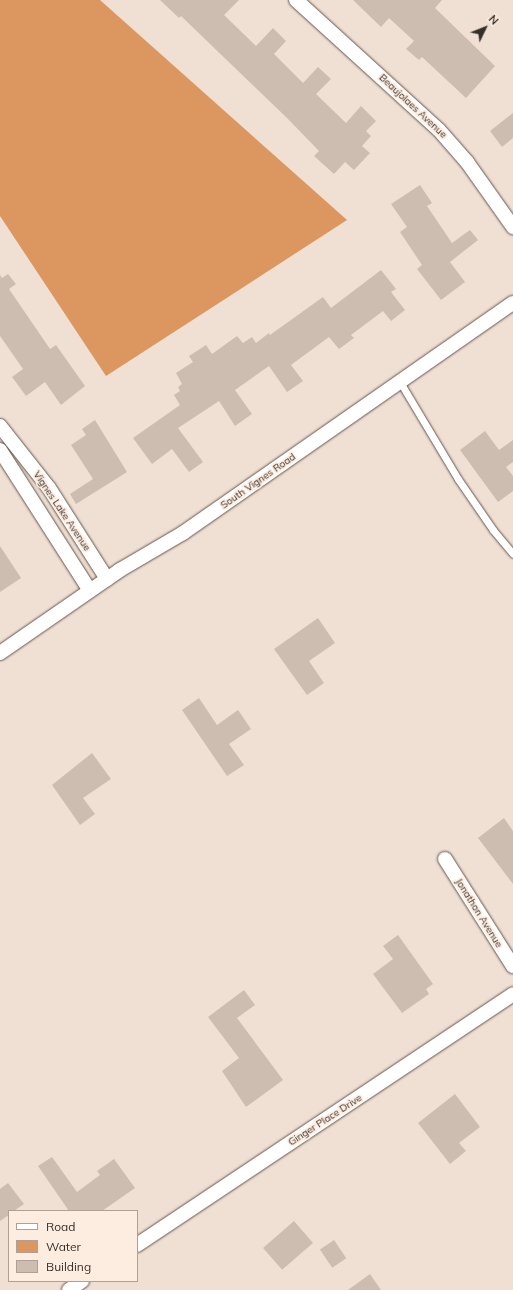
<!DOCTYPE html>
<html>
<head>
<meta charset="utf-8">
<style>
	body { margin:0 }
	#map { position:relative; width:513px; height:1290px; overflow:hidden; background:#f0dfd3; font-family:Mulish,sans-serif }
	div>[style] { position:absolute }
	.water>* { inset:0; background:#db975f }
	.building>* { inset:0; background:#cdbdb1; transform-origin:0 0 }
	.roads { filter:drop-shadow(0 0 1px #65574d) drop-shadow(0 0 1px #65574d) }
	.service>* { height:7px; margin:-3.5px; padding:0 3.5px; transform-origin:3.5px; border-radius:3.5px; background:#fff }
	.minor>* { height:14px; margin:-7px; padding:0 7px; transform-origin:7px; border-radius:7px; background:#fff }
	span { translate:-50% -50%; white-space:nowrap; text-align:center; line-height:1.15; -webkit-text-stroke:3.5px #fdece0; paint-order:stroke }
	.street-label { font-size:10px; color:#352f2a }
	.legend { position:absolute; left:8px; top:1210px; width:130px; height:72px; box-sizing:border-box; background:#fdece0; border:1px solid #ada097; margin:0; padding:5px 7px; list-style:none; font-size:12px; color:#352f2a }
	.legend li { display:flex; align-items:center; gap:8px; height:20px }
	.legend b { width:20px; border:1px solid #ada097 }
	.north { position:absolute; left:465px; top:8px; width:40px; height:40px; -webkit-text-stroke:3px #fdece0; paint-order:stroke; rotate:47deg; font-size:11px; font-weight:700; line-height:16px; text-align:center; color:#352f2a }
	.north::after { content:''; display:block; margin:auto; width:14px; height:18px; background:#352f2a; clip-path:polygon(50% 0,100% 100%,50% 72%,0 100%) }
</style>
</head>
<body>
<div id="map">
	<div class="water">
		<i style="clip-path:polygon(0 0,100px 0,347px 220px,106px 376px,0 216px)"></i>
	</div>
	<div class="building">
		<i style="clip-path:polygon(160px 0,239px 0,224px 15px,256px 46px,273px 28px,286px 41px,274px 54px,303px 83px,318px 67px,331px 79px,316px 94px,346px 123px,361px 106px,376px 121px,366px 131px,371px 136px,362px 146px,370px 153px,354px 170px,345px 162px,334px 174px,314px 156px,319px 151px,287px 118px,181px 16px,179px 18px)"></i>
		<i style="clip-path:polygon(353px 0,442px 0,435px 8px,495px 66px,466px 98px,422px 57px,419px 60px,406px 49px,414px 41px,389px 18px,381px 27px)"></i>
		<i style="clip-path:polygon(513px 113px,513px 138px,502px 147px,490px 131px)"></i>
		<i style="clip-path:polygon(420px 185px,432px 203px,427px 206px,452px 243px,470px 230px,478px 240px,450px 262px,465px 282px,441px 300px,417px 269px,422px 265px,400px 232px,407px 227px,391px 204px)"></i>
		<i style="clip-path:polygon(381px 270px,396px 289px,391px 292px,405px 310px,391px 321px,383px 311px,351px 335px,354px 338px,339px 349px,329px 337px,291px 365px,303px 381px,287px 392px,269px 366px,235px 390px,252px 414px,235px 426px,219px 401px,178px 428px,203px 462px,189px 472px,172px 449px,152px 464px,133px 438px,180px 405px,174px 395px,180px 391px,178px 387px,182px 384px,176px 373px,193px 362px,189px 356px,206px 345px,212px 354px,237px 336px,243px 343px,252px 337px,256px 343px,269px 333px,270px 335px,323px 297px,331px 308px)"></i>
		<i style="clip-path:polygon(8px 274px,16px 284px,9px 289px,50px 349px,56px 345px,85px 386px,61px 405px,45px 382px,26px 396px,12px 377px,23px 369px,0 336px,0 275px,2px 278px)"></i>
		<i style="clip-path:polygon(95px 420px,127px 472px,76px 504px,70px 494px,93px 479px,71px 445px,86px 435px,82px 429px)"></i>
		<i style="clip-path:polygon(485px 431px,499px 450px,513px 440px,513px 462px,506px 467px,513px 476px,513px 491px,498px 502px,460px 450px)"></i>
		<i style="clip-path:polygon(0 546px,21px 578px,0 592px)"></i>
		<i style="clip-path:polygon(318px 618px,335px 643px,309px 661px,324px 683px,307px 695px,274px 649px)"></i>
		<i style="clip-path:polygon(199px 698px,217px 725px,238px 710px,251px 729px,229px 744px,244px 765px,227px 776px,182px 710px)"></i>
		<i style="clip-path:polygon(92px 753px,111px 779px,83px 798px,95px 814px,80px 825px,52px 785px)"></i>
		<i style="clip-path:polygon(504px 818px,513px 831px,513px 884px,478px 838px)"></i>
		<i style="clip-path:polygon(398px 935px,433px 984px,426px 989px,429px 994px,402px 1013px,373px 974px,393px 959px,383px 946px)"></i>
		<i style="clip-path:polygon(244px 990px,255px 1005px,237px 1018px,283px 1080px,246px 1107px,222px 1071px,239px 1058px,208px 1017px)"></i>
		<i style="clip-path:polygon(455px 1094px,480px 1127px,459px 1143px,466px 1151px,450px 1164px,418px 1123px)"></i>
		<i style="clip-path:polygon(52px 1157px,77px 1192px,100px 1175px,97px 1171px,114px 1159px,135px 1188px,102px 1211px,69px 1211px,38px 1166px)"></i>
		<i style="clip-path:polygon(8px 1183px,24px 1204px,14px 1211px,9px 1211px,9px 1215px,0 1221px,0 1189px)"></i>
		<i style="left:294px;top:1221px;width:29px;height:41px;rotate:49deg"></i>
		<i style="left:334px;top:1240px;width:22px;height:17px;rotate:56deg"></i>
		<i style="clip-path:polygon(370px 1274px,381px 1290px,348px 1290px)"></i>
	</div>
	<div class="roads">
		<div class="service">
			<i style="left:400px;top:382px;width:113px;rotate:59.1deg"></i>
			<i style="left:458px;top:479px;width:62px;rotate:55.5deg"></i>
			<i style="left:493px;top:530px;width:31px;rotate:50deg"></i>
		</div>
		<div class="minor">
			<i style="left:296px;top:0;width:193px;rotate:42.3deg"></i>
			<i style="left:439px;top:130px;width:43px;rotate:48.8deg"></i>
			<i style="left:467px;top:162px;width:80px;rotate:54.7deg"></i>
			<i style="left:0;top:426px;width:79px;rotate:51.7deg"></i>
			<i style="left:49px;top:488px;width:108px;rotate:57.5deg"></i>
			<i style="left:0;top:450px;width:167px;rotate:57.4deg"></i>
			<i style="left:0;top:653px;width:146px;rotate:-34.7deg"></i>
			<i style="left:120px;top:570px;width:73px;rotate:-30.4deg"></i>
			<i style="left:183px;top:533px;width:402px;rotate:-34.9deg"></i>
			<i style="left:445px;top:859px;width:127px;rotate:57.6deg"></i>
			<i style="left:137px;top:1245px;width:452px;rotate:-33.7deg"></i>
			<i style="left:69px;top:1290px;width:16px;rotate:-35deg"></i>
		</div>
	</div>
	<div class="street-label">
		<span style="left:413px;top:106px;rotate:43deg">Beaujolaes Avenue</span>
		<span style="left:258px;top:481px;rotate:-35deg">South Vignes Road</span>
		<span style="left:62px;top:511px;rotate:56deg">Vignes Lake Avenue</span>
		<span style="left:479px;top:913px;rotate:58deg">Jonathon Avenue</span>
		<span style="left:325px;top:1120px;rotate:-33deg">Ginger Place Drive</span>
	</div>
	<ul class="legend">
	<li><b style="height:5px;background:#fff"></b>Road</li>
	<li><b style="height:11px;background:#db975f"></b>Water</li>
	<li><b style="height:11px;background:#cdbdb1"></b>Building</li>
	</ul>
	<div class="north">N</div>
</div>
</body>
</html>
